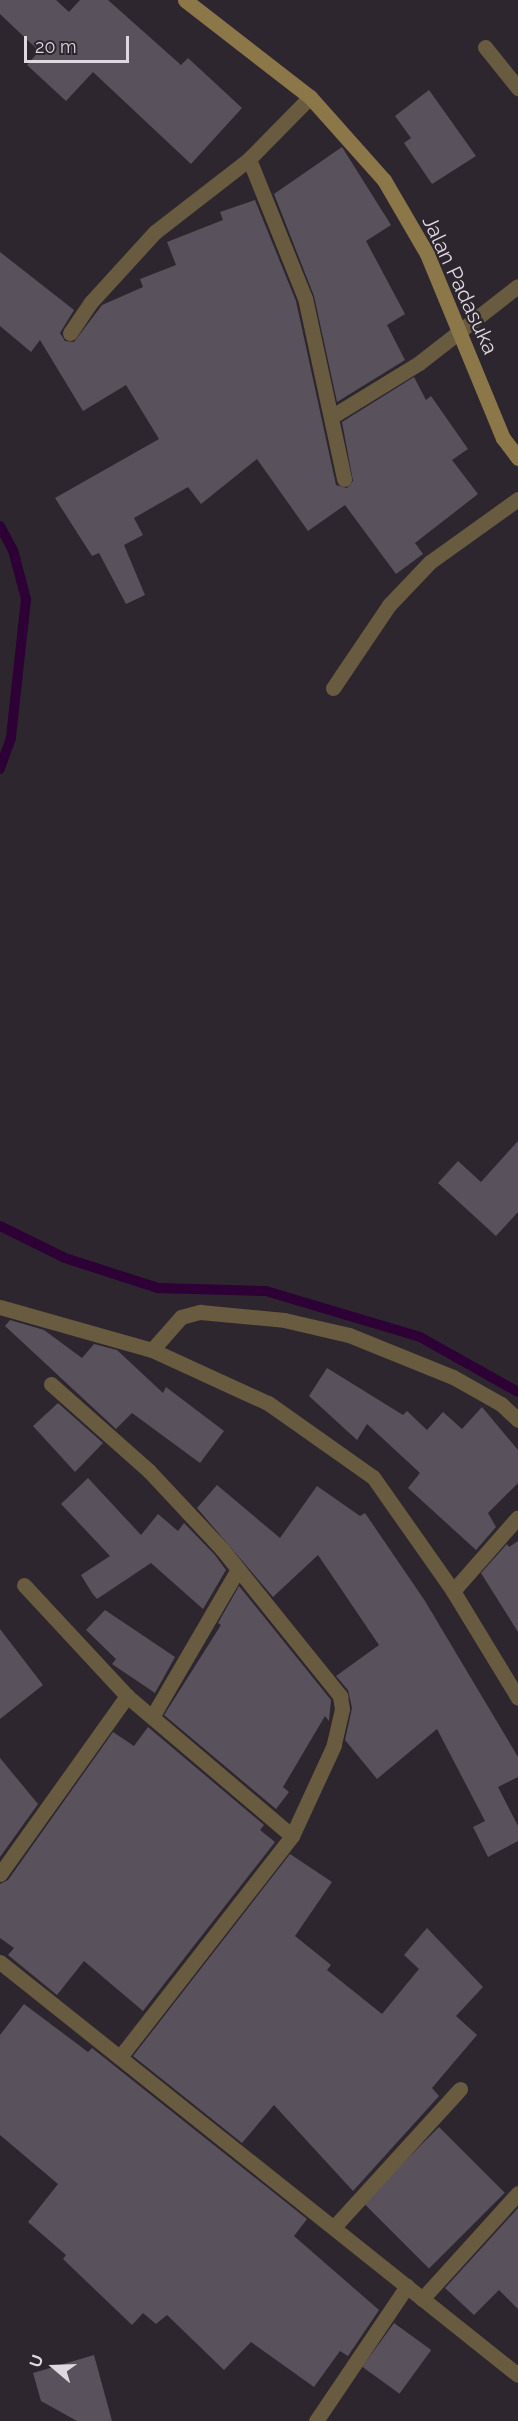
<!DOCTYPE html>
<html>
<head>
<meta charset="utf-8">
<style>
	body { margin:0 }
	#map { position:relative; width:518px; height:2421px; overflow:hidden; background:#2e262f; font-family:Raleway,sans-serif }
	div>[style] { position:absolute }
	.stream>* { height:10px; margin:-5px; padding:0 5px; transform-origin:5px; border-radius:5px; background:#2d0135 }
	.building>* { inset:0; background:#59515b; transform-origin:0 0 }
	.lane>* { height:15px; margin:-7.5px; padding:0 7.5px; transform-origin:7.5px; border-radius:7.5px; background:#695b3f }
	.street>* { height:15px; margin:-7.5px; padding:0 7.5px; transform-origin:7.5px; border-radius:7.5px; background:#695b3f }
	.secondary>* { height:15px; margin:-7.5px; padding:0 7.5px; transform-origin:7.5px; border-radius:7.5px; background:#8c7749 }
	span { translate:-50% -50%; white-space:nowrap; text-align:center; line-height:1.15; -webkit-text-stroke:4.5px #2e262f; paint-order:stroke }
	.street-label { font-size:21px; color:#ded9df }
	.north { position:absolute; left:24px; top:2337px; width:60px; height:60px; -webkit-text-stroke:4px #2e262f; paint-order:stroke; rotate:289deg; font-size:16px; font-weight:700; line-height:24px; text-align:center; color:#ded9df }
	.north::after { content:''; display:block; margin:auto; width:21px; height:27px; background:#ded9df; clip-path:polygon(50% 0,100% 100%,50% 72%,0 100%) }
	.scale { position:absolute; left:24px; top:36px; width:105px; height:27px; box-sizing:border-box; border:3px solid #ded9df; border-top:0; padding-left:8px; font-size:18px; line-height:21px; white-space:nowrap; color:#ded9df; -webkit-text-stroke:4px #2e262f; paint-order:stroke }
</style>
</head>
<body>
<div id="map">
	<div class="stream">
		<i style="left:0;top:526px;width:27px;rotate:62deg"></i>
		<i style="left:13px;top:550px;width:51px;rotate:75.1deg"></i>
		<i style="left:26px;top:599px;width:140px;rotate:96.2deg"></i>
		<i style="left:11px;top:738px;width:33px;rotate:110deg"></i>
		<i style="left:0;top:1226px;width:72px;rotate:26.2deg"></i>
		<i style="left:65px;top:1258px;width:98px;rotate:17.9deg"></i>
		<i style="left:158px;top:1288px;width:108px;rotate:1.6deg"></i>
		<i style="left:266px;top:1291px;width:161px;rotate:16.6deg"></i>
		<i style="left:420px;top:1337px;width:112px;rotate:29.3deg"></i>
	</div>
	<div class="building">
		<i style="clip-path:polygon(0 0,56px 0,69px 12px,80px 0,108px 0,181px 65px,188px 58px,242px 108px,191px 164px,93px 72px,66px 101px,27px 65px,39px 51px,0 14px)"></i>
		<i style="clip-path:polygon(429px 90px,476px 156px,432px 184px,404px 143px,411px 138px,395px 116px)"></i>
		<i style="clip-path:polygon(342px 147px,391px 225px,366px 241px,405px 314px,387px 325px,405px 360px,337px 402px,314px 296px,274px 194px)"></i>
		<i style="clip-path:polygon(255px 200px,296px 301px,336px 485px,347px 488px,353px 481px,342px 422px,414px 377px,426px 400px,431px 396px,468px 449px,452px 460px,478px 494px,415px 543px,423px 554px,396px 574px,345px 505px,308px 531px,257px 459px,201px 504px,188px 487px,134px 518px,143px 535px,124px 545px,145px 595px,126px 604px,99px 553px,92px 556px,55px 498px,159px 439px,126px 385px,83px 411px,40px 340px,31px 352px,0 326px,0 252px,74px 310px,60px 333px,65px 341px,74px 342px,102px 305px,143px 287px,140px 279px,176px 265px,167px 242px,223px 220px,220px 212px)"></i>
		<i style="clip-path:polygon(518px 1141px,518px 1212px,496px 1236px,438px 1183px,458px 1161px,481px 1182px)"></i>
		<i style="clip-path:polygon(10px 1320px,44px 1330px,82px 1358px,94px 1344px,117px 1350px,163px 1393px,166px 1387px,224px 1431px,200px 1463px,132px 1413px,116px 1429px,5px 1326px)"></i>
		<i style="clip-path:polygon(327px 1368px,403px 1415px,407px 1411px,427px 1430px,443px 1412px,462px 1429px,482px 1407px,518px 1450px,518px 1483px,488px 1513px,496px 1527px,476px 1550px,408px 1488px,420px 1473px,367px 1424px,357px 1440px,309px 1396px)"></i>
		<i style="clip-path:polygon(58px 1403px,103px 1443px,75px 1472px,33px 1426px)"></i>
		<i style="clip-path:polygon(88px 1478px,141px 1535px,158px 1514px,178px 1531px,184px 1523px,215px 1555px,226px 1570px,203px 1609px,151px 1563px,97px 1599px,92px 1593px,81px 1575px,110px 1556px,61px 1504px)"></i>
		<i style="clip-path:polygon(217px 1485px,280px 1538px,317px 1486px,360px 1516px,365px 1513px,425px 1601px,518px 1757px,518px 1777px,498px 1787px,518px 1826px,518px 1841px,488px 1857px,473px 1827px,485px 1821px,437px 1729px,377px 1779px,345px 1740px,352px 1708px,348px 1690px,336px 1676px,379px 1645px,318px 1555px,273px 1597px,197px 1508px)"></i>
		<i style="clip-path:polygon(518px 1541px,518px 1632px,481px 1573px,507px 1544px,509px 1547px)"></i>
		<i style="clip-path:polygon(239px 1586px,331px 1700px,329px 1721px,325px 1716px,283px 1787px,289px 1792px,276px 1809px,164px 1715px,221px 1625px,218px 1623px)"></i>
		<i style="clip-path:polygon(105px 1610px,175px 1657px,155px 1693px,112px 1664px,116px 1659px,86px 1630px)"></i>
		<i style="clip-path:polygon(0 1629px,43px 1685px,0 1719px)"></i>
		<i style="clip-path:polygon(148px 1727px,264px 1825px,260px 1830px,275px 1842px,143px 2011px,84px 1961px,57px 1995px,8px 1955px,14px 1948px,0 1938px,0 1884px,8px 1880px,113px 1732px,134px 1746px)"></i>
		<i style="clip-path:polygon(0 1758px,38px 1804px,0 1857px)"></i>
		<i style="clip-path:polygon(290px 1854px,332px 1882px,295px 1936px,331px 1965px,327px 1970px,382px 2014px,419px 1969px,404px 1955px,427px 1928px,483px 1987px,456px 2016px,477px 2035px,432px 2088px,439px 2096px,353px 2191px,274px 2105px,242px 2143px,133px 2056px)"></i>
		<i style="clip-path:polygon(24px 2004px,88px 2052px,92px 2048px,307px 2219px,294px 2236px,379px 2310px,348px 2356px,340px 2351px,314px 2387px,251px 2342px,224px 2370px,167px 2315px,156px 2324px,143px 2313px,132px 2325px,63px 2259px,66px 2255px,28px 2222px,58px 2184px,0 2135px,0 2035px)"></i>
		<i style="left:439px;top:2127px;width:93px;height:107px;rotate:45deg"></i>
		<i style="clip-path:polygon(518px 2208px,518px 2309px,499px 2290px,474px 2315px,445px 2288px)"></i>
		<i style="left:394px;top:2323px;width:46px;height:54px;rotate:36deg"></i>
		<i style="clip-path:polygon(94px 2355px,112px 2421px,77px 2421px,41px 2401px,33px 2373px)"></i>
	</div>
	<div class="lane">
		<i style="left:333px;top:688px;width:100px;rotate:-56deg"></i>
		<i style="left:389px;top:605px;width:59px;rotate:-46.4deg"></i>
		<i style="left:430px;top:562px;width:108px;rotate:-35.6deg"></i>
		<i style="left:334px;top:2227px;width:187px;rotate:-47.6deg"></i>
	</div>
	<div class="street">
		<i style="left:485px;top:47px;width:53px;rotate:51.2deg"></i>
		<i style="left:249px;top:159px;width:150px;rotate:68.1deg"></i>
		<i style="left:305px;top:298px;width:185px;rotate:77.8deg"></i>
		<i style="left:70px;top:333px;width:37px;rotate:-56deg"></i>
		<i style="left:91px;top:302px;width:95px;rotate:-47.6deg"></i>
		<i style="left:155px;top:232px;width:119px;rotate:-37.8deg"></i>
		<i style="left:249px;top:159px;width:87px;rotate:-45.5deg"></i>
		<i style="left:331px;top:417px;width:103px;rotate:-31.5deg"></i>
		<i style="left:419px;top:363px;width:125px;rotate:-37.9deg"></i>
		<i style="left:0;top:1307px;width:158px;rotate:15.8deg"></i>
		<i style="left:152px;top:1350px;width:128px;rotate:24.6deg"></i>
		<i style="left:268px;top:1403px;width:128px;rotate:35.2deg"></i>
		<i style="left:373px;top:1477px;width:139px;rotate:54.9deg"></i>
		<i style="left:453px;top:1591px;width:125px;rotate:58.7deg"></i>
		<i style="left:152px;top:1350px;width:44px;rotate:-48.7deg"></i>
		<i style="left:181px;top:1317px;width:20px;rotate:-15deg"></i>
		<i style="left:200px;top:1312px;width:84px;rotate:5.4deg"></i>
		<i style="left:284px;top:1320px;width:67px;rotate:13deg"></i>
		<i style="left:349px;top:1335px;width:112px;rotate:22deg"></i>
		<i style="left:453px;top:1377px;width:55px;rotate:29.4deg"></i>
		<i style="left:501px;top:1404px;width:23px;rotate:43deg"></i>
		<i style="left:51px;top:1384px;width:131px;rotate:41.6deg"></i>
		<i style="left:149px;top:1471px;width:107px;rotate:46.9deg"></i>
		<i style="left:222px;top:1549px;width:189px;rotate:51.2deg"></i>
		<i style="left:340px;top:1696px;width:13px;rotate:81deg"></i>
		<i style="left:342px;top:1709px;width:37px;rotate:103deg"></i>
		<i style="left:334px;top:1745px;width:100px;rotate:114.8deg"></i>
		<i style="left:24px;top:1585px;width:151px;rotate:47.1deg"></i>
		<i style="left:127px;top:1696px;width:216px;rotate:40.3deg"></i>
		<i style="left:292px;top:1836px;width:280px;rotate:127.9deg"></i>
		<i style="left:453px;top:1591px;width:98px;rotate:-48.7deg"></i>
		<i style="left:152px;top:1717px;width:171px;rotate:-59.8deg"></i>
		<i style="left:0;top:1874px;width:219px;rotate:-54.5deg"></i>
		<i style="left:0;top:1962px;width:662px;rotate:38.57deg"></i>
		<i style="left:422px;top:2299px;width:143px;rotate:-47.8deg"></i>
		<i style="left:316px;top:2421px;width:163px;rotate:-56deg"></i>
	</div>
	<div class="secondary">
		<i style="left:185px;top:0;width:158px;rotate:37.8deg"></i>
		<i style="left:310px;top:97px;width:111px;rotate:48.3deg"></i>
		<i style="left:384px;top:180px;width:86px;rotate:59.8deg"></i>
		<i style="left:427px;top:254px;width:199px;rotate:67.6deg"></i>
		<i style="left:503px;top:438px;width:25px;rotate:53deg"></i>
	</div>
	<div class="street-label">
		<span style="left:460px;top:285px;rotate:65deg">Jalan Padasuka</span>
	</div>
	<div class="north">U</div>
	<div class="scale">20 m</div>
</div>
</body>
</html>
